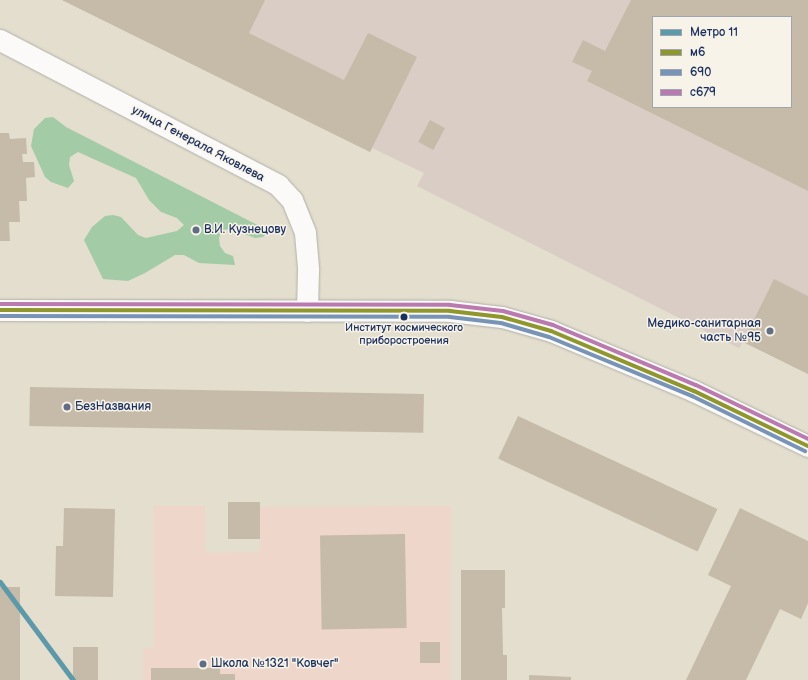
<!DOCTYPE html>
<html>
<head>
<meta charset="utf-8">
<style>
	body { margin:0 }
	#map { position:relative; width:808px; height:680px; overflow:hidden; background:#e3decd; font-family:"Balsamiq Sans",sans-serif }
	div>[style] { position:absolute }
	.built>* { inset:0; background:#eed7ca }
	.industrial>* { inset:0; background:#dacdc6 }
	.forest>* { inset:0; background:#a3cba6 }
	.building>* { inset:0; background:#c6bba8; transform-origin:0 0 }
	.roads { filter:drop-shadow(0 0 1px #b1b0aa) drop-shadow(0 0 1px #b1b0aa) }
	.minor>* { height:21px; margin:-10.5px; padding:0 10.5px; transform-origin:10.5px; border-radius:10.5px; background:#fbfaf8 }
	.bus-1>* { height:4px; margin:-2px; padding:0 2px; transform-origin:2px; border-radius:2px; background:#8f962b }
	.bus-2>* { height:4px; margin:-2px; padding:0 2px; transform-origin:2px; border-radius:2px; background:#7794b7 }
	.bus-3>* { height:4px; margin:-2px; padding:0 2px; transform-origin:2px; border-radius:2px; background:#bb7aaf }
	.metro-1>* { height:5px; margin:-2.5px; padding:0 2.5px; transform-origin:2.5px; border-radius:2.5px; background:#5c99a9 }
	.dots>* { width:11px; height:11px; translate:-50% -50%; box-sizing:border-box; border:2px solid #f7f3e8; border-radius:50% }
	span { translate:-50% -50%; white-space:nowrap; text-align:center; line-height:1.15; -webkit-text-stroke:3px #f7f3e8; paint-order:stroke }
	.bus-label { font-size:11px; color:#1b2f5e }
	.street-label { font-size:12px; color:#1b2f5e }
	.poi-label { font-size:12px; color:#1b2f5e }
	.left { translate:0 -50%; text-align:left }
	.right { translate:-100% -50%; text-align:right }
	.legend { position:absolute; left:652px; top:16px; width:140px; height:92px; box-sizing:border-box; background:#f7f3e8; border:1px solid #9fa5b1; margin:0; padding:5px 7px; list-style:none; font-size:12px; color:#1b2f5e }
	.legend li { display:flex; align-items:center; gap:8px; height:20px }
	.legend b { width:20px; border:1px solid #9fa5b1 }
</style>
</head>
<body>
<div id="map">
	<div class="built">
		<i style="clip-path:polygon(153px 506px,205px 506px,205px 553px,260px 552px,260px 507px,451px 506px,451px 680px,143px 680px,143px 648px,154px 648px)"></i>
	</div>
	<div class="industrial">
		<i style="clip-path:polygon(evenodd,62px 0,808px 0,808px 374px,743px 342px,739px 348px,417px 186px,424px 173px,372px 148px,370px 152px,62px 0,653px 17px,791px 17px,791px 107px,653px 107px,653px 17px)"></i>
	</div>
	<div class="forest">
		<i style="clip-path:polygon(53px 117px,66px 127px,269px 231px,263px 237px,255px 238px,231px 229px,222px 230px,219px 238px,220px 246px,225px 253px,233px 256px,235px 265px,199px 263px,184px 255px,175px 255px,145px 273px,128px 281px,103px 279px,84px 240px,92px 227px,105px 216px,113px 215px,121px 217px,138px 235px,146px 238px,177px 231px,184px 225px,177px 218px,161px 212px,149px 200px,136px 178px,78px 152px,70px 157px,69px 165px,74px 181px,68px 188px,51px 182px,45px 177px,31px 146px,34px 129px,45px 118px)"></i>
	</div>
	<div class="building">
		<i style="clip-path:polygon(62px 0,265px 0,249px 33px,344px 80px,368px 33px,417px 57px,370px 152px)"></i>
		<i style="clip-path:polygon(evenodd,631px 0,808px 0,808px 191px,587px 81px,592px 71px,572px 62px,583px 40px,605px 51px,631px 0,653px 17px,791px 17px,791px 107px,653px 107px,653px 17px)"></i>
		<i style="left:430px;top:120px;width:17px;height:25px;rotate:28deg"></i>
		<i style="clip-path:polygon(0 133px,9px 133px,10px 139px,26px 138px,27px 154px,22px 154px,23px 162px,34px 162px,35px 177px,26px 178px,27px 201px,19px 201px,20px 222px,9px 222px,10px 241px,0 241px)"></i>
		<i style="clip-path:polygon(774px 279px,808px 296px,808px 374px,743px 342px)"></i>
		<i style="left:30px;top:387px;width:394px;height:39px;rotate:1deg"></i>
		<i style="left:518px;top:416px;width:220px;height:47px;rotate:25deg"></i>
		<i style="left:228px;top:502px;width:32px;height:37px"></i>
		<i style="clip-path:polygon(64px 508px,115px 509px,113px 597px,55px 596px,56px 546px,63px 546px)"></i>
		<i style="clip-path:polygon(740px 508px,808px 541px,808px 603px,801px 619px,780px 609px,746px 680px,686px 680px,731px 586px,708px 575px)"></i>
		<i style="left:405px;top:534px;width:94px;height:85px;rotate:89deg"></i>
		<i style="clip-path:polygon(461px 570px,505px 570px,505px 608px,502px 608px,503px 655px,507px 655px,507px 680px,461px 680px)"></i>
		<i style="left:0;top:587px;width:20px;height:93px"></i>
		<i style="left:420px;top:642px;width:20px;height:21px"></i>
		<i style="left:73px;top:647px;width:25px;height:33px"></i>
		<i style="clip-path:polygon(151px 668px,220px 668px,220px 674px,235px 674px,235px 680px,151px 680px)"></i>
		<i style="clip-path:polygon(529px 675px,571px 677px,571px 680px,529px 680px)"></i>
	</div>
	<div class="roads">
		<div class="minor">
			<i style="left:0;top:40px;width:314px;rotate:27.5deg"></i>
			<i style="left:278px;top:185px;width:21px;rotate:47deg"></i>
			<i style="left:292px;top:200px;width:35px;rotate:68deg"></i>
			<i style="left:305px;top:233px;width:37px;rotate:85deg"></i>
			<i style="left:308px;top:270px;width:41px;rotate:91.4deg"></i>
			<i style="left:0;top:310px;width:450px;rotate:0.1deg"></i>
			<i style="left:450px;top:311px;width:52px;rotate:6.6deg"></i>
			<i style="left:502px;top:317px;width:51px;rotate:15.9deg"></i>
			<i style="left:551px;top:331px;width:155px;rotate:22.8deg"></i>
			<i style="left:694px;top:391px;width:127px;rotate:25.8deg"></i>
		</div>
	</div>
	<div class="bus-1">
		<i style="left:0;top:310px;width:450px;rotate:0.1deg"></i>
		<i style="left:450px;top:311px;width:52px;rotate:6.6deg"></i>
		<i style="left:502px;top:317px;width:51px;rotate:15.9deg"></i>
		<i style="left:551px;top:331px;width:155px;rotate:22.8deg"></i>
		<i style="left:694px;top:391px;width:127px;rotate:25.8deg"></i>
	</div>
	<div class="bus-2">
		<i style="left:0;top:316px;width:450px;rotate:0.1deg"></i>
		<i style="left:450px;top:317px;width:51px;rotate:6.7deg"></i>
		<i style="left:501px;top:323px;width:50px;rotate:16.3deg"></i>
		<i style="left:549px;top:337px;width:155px;rotate:22.4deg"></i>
		<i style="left:692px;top:396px;width:126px;rotate:26deg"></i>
	</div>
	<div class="bus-3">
		<i style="left:0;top:304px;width:450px;rotate:0.1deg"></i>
		<i style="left:450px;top:305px;width:53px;rotate:6.5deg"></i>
		<i style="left:503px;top:311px;width:52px;rotate:15.6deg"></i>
		<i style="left:553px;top:325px;width:155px;rotate:22.8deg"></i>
		<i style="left:696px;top:385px;width:124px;rotate:25.7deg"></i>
	</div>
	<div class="metro-1">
		<i style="left:0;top:582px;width:122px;rotate:53.3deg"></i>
	</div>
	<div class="dots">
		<i style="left:196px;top:230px;background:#616c85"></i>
		<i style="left:404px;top:317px;background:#1b2f5e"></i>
		<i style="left:770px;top:331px;background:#616c85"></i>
		<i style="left:67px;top:407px;background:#616c85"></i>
		<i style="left:203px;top:664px;background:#616c85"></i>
	</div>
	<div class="bus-label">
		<span style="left:404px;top:335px">Институт космического<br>приборостроения</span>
	</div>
	<div class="street-label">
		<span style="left:198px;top:144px;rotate:28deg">улица Генерала Яковлева</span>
	</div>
	<div class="poi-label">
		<span class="left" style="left:204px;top:230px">В.И. Кузнецову</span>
		<span class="right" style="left:761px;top:331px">Медико-санитарная<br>часть №95</span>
		<span class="left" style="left:75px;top:407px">БезНазвания</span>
		<span class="left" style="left:211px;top:664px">Школа №1321 "Ковчег"</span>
	</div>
	<ul class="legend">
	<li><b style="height:5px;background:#5c99a9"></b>Метро 11</li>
	<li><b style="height:5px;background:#8f962b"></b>м6</li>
	<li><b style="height:5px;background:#7794b7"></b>690</li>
	<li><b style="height:5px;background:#bb7aaf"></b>с679</li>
	</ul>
</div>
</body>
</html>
